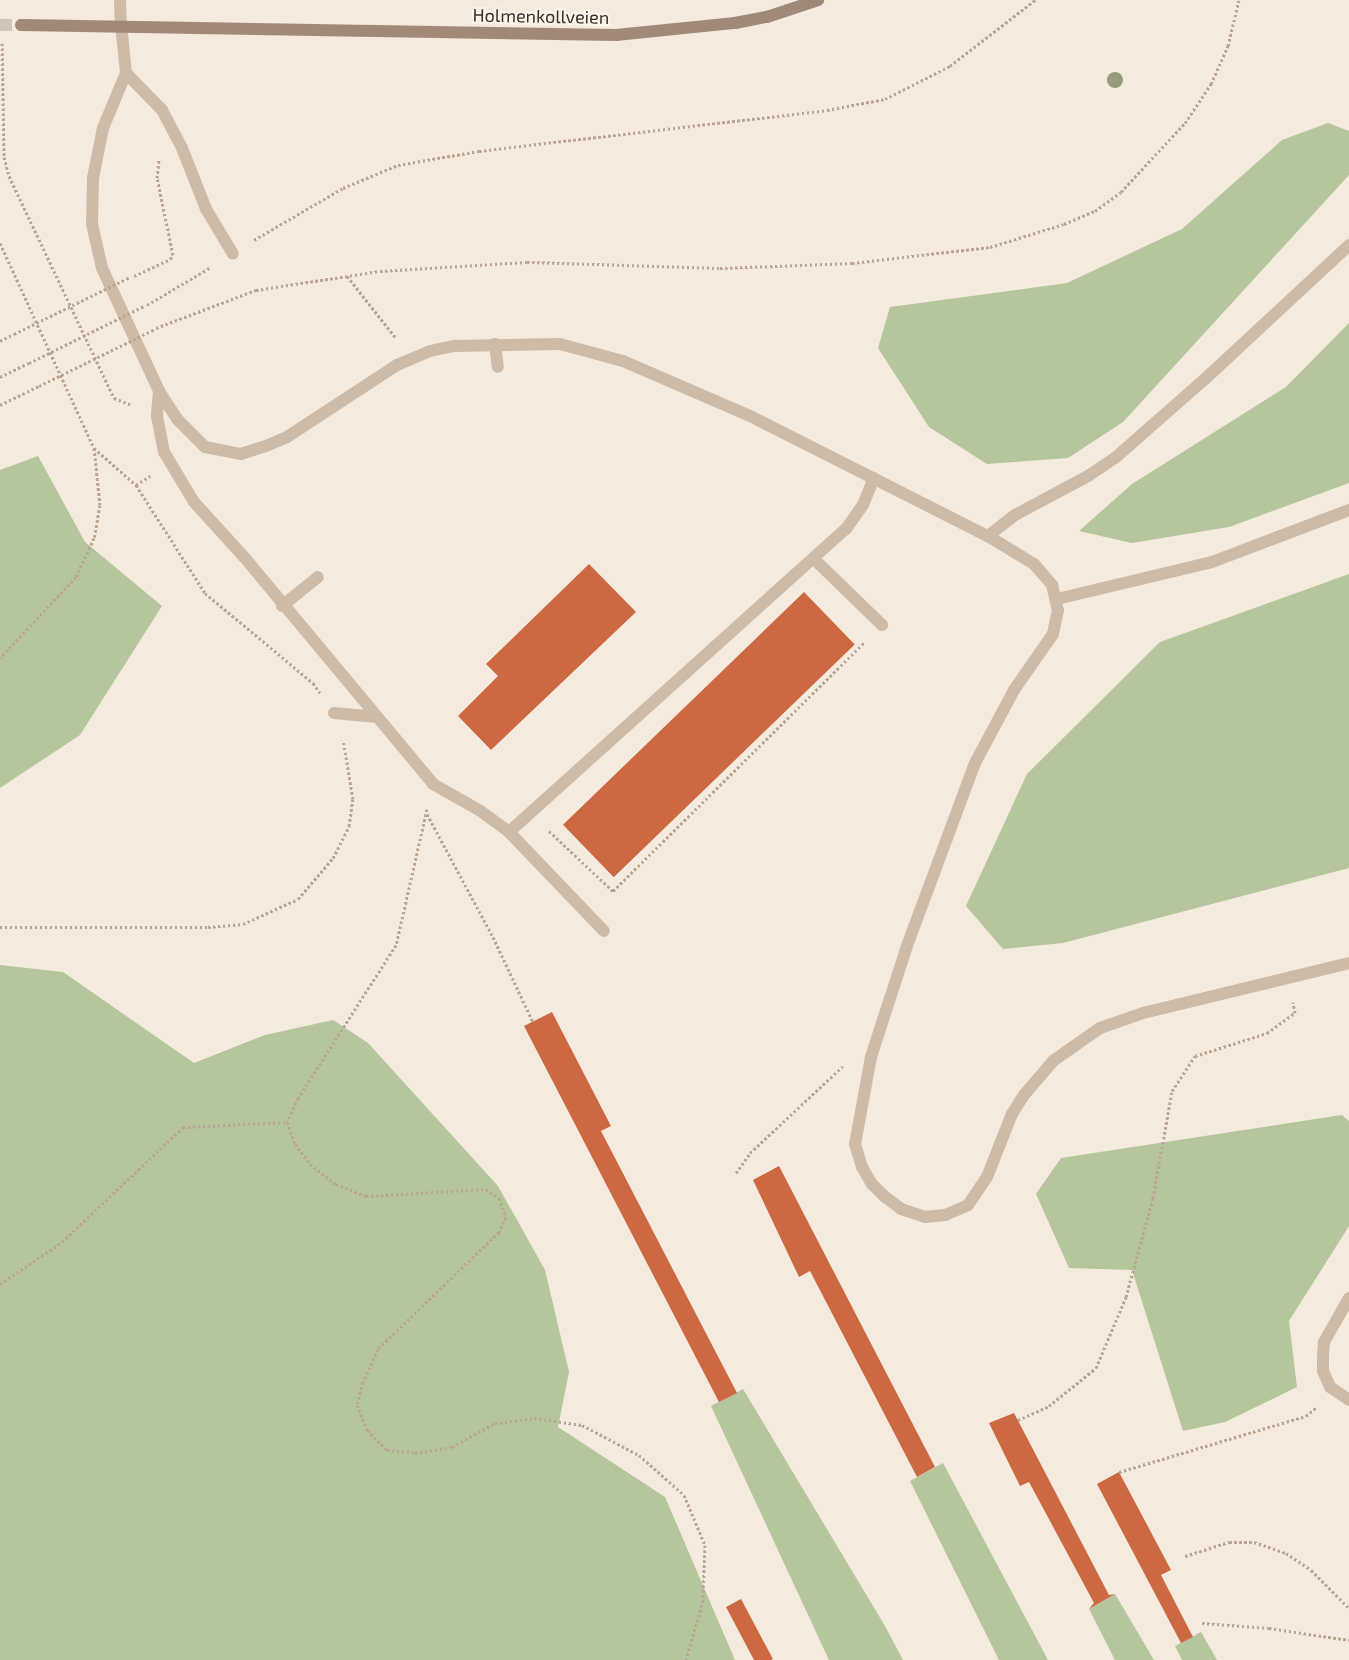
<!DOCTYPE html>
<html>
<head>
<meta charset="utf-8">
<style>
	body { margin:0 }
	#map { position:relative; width:1349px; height:1660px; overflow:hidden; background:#f4eade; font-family:"Exo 2",sans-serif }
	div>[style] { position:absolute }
	.green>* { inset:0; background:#b5c59c }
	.building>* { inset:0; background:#cd6942; transform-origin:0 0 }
	.secondary-tunnel>* { height:12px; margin-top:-6px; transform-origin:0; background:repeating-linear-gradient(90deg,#cfc5ba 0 12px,transparent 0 18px) }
	.path>* { height:3px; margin-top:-1.5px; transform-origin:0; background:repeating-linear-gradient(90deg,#b9a592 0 2.5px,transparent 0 5px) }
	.lane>* { height:12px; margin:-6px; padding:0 6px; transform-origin:6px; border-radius:6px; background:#cdbba8 }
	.street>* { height:12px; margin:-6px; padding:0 6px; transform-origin:6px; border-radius:6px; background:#cdbba8 }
	.secondary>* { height:12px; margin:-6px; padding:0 6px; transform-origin:6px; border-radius:6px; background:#a18979 }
	.path-bridge>* { height:3px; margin-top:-1.5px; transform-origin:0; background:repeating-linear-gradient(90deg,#b9a592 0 2.5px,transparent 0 5px) }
	.trees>* { width:16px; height:16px; margin:-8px; border-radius:50%; background:#959b7c }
	span { translate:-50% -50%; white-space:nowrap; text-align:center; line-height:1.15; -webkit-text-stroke:4.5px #fbf4eb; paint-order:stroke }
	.street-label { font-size:18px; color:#3a2f29 }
</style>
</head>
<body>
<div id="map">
	<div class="green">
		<i style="clip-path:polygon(1328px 123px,1349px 131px,1349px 175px,1123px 422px,1068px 458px,987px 464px,929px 427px,878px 348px,890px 307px,1067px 283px,1182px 229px,1282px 140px)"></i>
		<i style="clip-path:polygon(1349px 323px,1349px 483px,1229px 527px,1132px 543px,1079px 531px,1132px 484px,1286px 387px)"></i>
		<i style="clip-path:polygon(38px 456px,85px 542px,162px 606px,80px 735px,0 788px,0 470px)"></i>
		<i style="clip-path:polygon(1349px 574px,1349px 868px,1063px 943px,1003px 949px,966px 906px,1027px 774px,1160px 642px)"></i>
		<i style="clip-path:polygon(0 965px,63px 972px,194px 1063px,265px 1035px,333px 1020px,368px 1043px,498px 1186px,545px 1270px,569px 1372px,558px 1427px,665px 1497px,735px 1660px,0 1660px)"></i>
		<i style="clip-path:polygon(1342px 1115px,1349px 1121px,1349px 1226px,1289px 1321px,1297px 1387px,1225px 1422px,1183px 1431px,1132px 1270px,1069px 1268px,1036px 1194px,1061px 1158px)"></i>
		<i style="clip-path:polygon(743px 1389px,885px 1626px,903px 1660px,829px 1660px,711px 1406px)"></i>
		<i style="clip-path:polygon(943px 1463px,1048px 1660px,999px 1660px,910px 1481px)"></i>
		<i style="clip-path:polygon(1115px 1594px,1154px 1660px,1115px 1660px,1089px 1609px)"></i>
		<i style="clip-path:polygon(1201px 1632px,1217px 1660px,1182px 1660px,1175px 1646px)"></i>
	</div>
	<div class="building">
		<i style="clip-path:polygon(589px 564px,636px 612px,491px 750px,458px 716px,498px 676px,486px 664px)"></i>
		<i style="left:804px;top:592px;width:73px;height:335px;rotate:46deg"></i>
		<i style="clip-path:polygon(552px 1012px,611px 1126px,601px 1131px,737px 1393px,719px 1402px,524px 1026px)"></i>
		<i style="clip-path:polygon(779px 1166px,935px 1467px,917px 1477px,810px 1271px,799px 1277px,753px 1180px)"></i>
		<i style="clip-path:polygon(1014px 1413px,1109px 1595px,1115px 1594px,1089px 1609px,1094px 1603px,1029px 1482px,1020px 1486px,989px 1423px)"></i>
		<i style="clip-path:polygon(1119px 1472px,1171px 1570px,1161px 1575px,1193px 1637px,1181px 1643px,1097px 1484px)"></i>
		<i style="clip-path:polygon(741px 1599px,773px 1659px,771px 1660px,754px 1660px,726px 1607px)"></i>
	</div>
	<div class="secondary-tunnel">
		<i style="left:0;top:25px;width:21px"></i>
	</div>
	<div class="path">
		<i style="left:2px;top:43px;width:114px;rotate:89deg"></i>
		<i style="left:4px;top:157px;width:20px;rotate:75deg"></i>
		<i style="left:9px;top:176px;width:246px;rotate:64.7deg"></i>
		<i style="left:114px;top:398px;width:19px;rotate:21deg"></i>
		<i style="left:254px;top:240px;width:103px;rotate:-30.3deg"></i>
		<i style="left:343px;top:188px;width:60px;rotate:-22.7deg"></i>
		<i style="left:398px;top:165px;width:82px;rotate:-9.8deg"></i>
		<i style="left:479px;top:151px;width:350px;rotate:-6.7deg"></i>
		<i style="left:827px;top:110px;width:59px;rotate:-10.7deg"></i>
		<i style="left:885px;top:99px;width:73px;rotate:-26.9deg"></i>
		<i style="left:950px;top:66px;width:108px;rotate:-37.8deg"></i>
		<i style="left:0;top:243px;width:226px;rotate:65.4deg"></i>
		<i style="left:94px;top:448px;width:57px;rotate:84deg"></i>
		<i style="left:100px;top:505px;width:34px;rotate:100deg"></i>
		<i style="left:94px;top:538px;width:43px;rotate:114.8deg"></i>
		<i style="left:76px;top:577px;width:111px;rotate:133.2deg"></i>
		<i style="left:134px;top:276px;width:40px;rotate:-25deg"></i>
		<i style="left:170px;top:259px;width:5px;rotate:-53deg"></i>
		<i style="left:173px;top:255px;width:79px;rotate:-101.7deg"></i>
		<i style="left:157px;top:178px;width:19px;rotate:-84deg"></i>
		<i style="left:347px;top:276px;width:79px;rotate:51.7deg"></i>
		<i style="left:147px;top:305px;width:74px;rotate:-30.7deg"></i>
		<i style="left:156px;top:328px;width:107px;rotate:-20.8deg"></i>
		<i style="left:256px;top:290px;width:125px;rotate:-8.7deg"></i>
		<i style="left:380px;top:271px;width:147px;rotate:-3.5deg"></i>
		<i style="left:527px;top:262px;width:193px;rotate:1.8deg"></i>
		<i style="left:720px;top:268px;width:132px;rotate:-2.2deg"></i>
		<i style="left:852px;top:263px;width:139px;rotate:-6.6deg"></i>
		<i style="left:990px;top:247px;width:77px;rotate:-17.3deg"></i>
		<i style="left:1064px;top:224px;width:34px;rotate:-23deg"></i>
		<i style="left:1095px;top:211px;width:32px;rotate:-36deg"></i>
		<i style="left:1121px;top:192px;width:94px;rotate:-47.2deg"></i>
		<i style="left:1185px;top:123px;width:47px;rotate:-56.3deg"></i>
		<i style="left:1211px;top:84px;width:42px;rotate:-65.9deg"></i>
		<i style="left:1228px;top:46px;width:47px;rotate:-76.6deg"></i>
		<i style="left:0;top:341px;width:16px;rotate:-27deg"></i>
		<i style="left:0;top:377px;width:32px;rotate:-26deg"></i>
		<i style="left:0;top:405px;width:43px;rotate:-26deg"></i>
		<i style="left:94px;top:448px;width:56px;rotate:41.4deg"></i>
		<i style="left:136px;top:485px;width:128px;rotate:57.4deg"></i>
		<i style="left:205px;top:593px;width:141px;rotate:39.8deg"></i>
		<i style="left:313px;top:683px;width:12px;rotate:55deg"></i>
		<i style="left:136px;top:485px;width:17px;rotate:-33deg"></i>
		<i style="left:427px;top:809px;width:139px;rotate:102.8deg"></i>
		<i style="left:396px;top:945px;width:182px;rotate:122.6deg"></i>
		<i style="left:298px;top:1098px;width:26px;rotate:115deg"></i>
		<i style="left:287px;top:1122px;width:23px;rotate:70deg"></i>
		<i style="left:295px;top:1144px;width:25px;rotate:53deg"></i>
		<i style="left:310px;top:1164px;width:33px;rotate:38deg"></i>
		<i style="left:336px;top:1184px;width:32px;rotate:22deg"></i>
		<i style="left:366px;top:1196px;width:120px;rotate:-3.3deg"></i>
		<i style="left:486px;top:1189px;width:16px;rotate:35deg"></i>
		<i style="left:499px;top:1198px;width:20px;rotate:70deg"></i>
		<i style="left:506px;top:1217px;width:17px;rotate:115deg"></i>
		<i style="left:499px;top:1232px;width:168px;rotate:136deg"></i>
		<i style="left:378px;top:1349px;width:36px;rotate:114deg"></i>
		<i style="left:363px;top:1382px;width:24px;rotate:105deg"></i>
		<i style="left:357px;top:1405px;width:27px;rotate:68deg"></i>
		<i style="left:367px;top:1430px;width:28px;rotate:45deg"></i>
		<i style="left:387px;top:1450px;width:28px;rotate:6deg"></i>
		<i style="left:415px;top:1453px;width:37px;rotate:-9deg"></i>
		<i style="left:452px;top:1447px;width:49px;rotate:-29.2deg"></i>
		<i style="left:495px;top:1423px;width:39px;rotate:-7deg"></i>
		<i style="left:534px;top:1418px;width:49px;rotate:8.3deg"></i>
		<i style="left:582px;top:1425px;width:64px;rotate:27.8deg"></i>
		<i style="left:639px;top:1455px;width:60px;rotate:41.6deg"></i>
		<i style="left:684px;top:1495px;width:54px;rotate:67.2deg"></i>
		<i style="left:705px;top:1545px;width:55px;rotate:92.1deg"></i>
		<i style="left:703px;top:1600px;width:62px;rotate:105.8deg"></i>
		<i style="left:427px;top:814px;width:140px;rotate:61.8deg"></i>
		<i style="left:493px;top:937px;width:94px;rotate:64.8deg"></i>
		<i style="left:549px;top:831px;width:88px;rotate:43.2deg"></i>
		<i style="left:613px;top:891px;width:353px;rotate:-44.7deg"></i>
		<i style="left:0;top:927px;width:208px"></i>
		<i style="left:208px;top:927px;width:35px;rotate:-5deg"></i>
		<i style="left:243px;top:924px;width:60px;rotate:-24.4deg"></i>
		<i style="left:298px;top:899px;width:54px;rotate:-49.5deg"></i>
		<i style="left:333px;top:858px;width:36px;rotate:-63deg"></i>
		<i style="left:349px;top:826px;width:27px;rotate:-82deg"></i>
		<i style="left:353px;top:799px;width:60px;rotate:-99.6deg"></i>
		<i style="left:736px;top:1173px;width:24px;rotate:-55deg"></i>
		<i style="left:750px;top:1153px;width:127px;rotate:-43.1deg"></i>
		<i style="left:0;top:1284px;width:75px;rotate:-34.1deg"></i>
		<i style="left:62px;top:1242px;width:167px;rotate:-43.5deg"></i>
		<i style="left:183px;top:1127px;width:104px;rotate:-2.8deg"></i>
		<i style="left:1018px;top:1420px;width:34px;rotate:-24deg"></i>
		<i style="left:1049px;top:1406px;width:60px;rotate:-39deg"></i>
		<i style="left:1096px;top:1368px;width:77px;rotate:-67.1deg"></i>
		<i style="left:1126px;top:1297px;width:103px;rotate:-74.7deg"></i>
		<i style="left:1153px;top:1198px;width:109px;rotate:-79.9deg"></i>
		<i style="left:1172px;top:1091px;width:42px;rotate:-56.7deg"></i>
		<i style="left:1195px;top:1056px;width:76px;rotate:-17.7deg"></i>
		<i style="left:1267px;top:1033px;width:34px;rotate:-36deg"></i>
		<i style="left:1295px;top:1013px;width:11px;rotate:-100deg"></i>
		<i style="left:1119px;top:1472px;width:195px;rotate:-16.7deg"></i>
		<i style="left:1306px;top:1416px;width:14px;rotate:-39deg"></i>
		<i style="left:1185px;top:1556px;width:46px;rotate:-17.7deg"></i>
		<i style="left:1229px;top:1542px;width:25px"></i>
		<i style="left:1254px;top:1542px;width:34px;rotate:19deg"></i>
		<i style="left:1286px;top:1553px;width:30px;rotate:34deg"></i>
		<i style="left:1311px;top:1570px;width:54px;rotate:45deg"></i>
		<i style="left:1202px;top:1623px;width:67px;rotate:4.3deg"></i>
		<i style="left:1269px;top:1628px;width:81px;rotate:8.5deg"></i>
	</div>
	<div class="lane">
		<i style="left:121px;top:24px;width:49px;rotate:84.2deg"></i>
		<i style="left:126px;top:73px;width:60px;rotate:112.7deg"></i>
		<i style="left:103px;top:128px;width:51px;rotate:101.3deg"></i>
		<i style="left:93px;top:178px;width:46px;rotate:91.2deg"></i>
		<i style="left:92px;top:224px;width:45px;rotate:77.2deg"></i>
		<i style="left:102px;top:268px;width:136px;rotate:65.1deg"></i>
		<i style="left:159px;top:391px;width:33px;rotate:57deg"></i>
		<i style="left:177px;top:419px;width:40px;rotate:45deg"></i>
		<i style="left:205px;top:447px;width:37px;rotate:11deg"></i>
		<i style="left:241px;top:454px;width:26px;rotate:-18deg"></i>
		<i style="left:266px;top:446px;width:23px;rotate:-23deg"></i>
		<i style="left:287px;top:437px;width:131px;rotate:-33.2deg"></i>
		<i style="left:397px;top:365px;width:36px;rotate:-23deg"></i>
		<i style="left:430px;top:351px;width:25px;rotate:-12deg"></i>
		<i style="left:454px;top:346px;width:106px;rotate:-1.1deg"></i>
		<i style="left:560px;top:344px;width:65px;rotate:15.1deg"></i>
		<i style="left:623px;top:361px;width:136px;rotate:23.4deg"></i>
		<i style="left:748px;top:415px;width:269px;rotate:26.8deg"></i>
		<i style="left:988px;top:536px;width:54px;rotate:31.3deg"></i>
		<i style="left:1034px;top:564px;width:28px;rotate:49deg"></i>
		<i style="left:1052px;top:585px;width:26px;rotate:77deg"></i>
		<i style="left:1058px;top:610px;width:25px;rotate:102deg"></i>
		<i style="left:1053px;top:634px;width:68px;rotate:124.9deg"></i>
		<i style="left:1014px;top:690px;width:83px;rotate:118.1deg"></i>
		<i style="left:975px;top:763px;width:195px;rotate:110.4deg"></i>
		<i style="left:907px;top:946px;width:117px;rotate:108deg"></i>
		<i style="left:871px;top:1057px;width:88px;rotate:100.4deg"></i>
		<i style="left:855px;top:1144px;width:24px;rotate:73deg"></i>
		<i style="left:862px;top:1167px;width:20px;rotate:60deg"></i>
		<i style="left:872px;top:1184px;width:17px;rotate:45deg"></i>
		<i style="left:884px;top:1196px;width:21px;rotate:37deg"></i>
		<i style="left:901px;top:1209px;width:25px;rotate:18deg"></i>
		<i style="left:925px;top:1217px;width:20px;rotate:-6deg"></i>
		<i style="left:945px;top:1215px;width:25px;rotate:-23deg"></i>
		<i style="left:968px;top:1205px;width:34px;rotate:-56deg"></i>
		<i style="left:987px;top:1177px;width:68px;rotate:-68.4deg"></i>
		<i style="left:1012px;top:1114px;width:22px;rotate:-58deg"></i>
		<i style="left:1024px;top:1095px;width:45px;rotate:-49.5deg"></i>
		<i style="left:1053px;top:1061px;width:57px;rotate:-35.1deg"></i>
		<i style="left:1100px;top:1028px;width:46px;rotate:-19.2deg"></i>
		<i style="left:1143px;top:1013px;width:212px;rotate:-13.6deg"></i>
		<i style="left:126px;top:73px;width:52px;rotate:45.8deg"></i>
		<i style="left:162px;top:110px;width:43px;rotate:62.2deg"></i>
		<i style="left:182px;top:148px;width:66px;rotate:68.5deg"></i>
		<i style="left:206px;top:209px;width:52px;rotate:59deg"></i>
		<i style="left:495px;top:344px;width:23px;rotate:83deg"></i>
		<i style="left:159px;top:391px;width:25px;rotate:95deg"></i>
		<i style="left:157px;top:416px;width:37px;rotate:79deg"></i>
		<i style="left:164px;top:452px;width:58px;rotate:59deg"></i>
		<i style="left:194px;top:502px;width:76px;rotate:47.7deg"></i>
		<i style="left:245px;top:558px;width:294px;rotate:50.2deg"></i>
		<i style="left:433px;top:784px;width:53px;rotate:29.5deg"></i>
		<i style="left:479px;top:810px;width:37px;rotate:36deg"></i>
		<i style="left:509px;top:832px;width:137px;rotate:46.2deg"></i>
		<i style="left:988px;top:536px;width:34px;rotate:-38deg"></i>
		<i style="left:1015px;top:515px;width:83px;rotate:-28.1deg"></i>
		<i style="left:1088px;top:476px;width:32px;rotate:-34deg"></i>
		<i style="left:1115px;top:458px;width:120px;rotate:-41.3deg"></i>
		<i style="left:1205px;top:379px;width:197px;rotate:-42.9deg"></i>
		<i style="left:814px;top:559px;width:95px;rotate:44.1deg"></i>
		<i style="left:1057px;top:599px;width:159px;rotate:-13.4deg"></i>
		<i style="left:1212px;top:562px;width:147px;rotate:-20.8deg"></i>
		<i style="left:282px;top:606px;width:46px;rotate:-38.9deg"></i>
		<i style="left:334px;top:713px;width:43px;rotate:5.3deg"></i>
		<i style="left:509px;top:832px;width:453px;rotate:-42deg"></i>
		<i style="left:846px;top:529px;width:29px;rotate:-55deg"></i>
		<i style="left:863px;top:505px;width:29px;rotate:-68deg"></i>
		<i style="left:1349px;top:1298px;width:51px;rotate:119.6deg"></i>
		<i style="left:1324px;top:1342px;width:15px;rotate:94deg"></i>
		<i style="left:1323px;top:1357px;width:14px;rotate:90deg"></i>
		<i style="left:1323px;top:1371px;width:17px;rotate:66deg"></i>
		<i style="left:1330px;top:1387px;width:23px;rotate:34deg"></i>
	</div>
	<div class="street">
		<i style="left:120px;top:0;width:24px;rotate:88deg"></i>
	</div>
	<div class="secondary">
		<i style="left:21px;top:25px;width:595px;rotate:0.96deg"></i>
		<i style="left:616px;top:35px;width:120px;rotate:-5.8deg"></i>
		<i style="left:735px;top:23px;width:33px;rotate:-11deg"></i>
		<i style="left:767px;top:17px;width:54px;rotate:-18.4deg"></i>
	</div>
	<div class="path-bridge">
		<i style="left:14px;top:334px;width:129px;rotate:-26.2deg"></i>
		<i style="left:29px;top:363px;width:128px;rotate:-26.4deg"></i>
		<i style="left:39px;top:386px;width:129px;rotate:-26.2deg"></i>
	</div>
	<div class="trees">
		<i style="left:1115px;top:80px"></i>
	</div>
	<div class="street-label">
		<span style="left:541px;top:16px;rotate:1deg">Holmenkollveien</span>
	</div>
</div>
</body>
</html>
